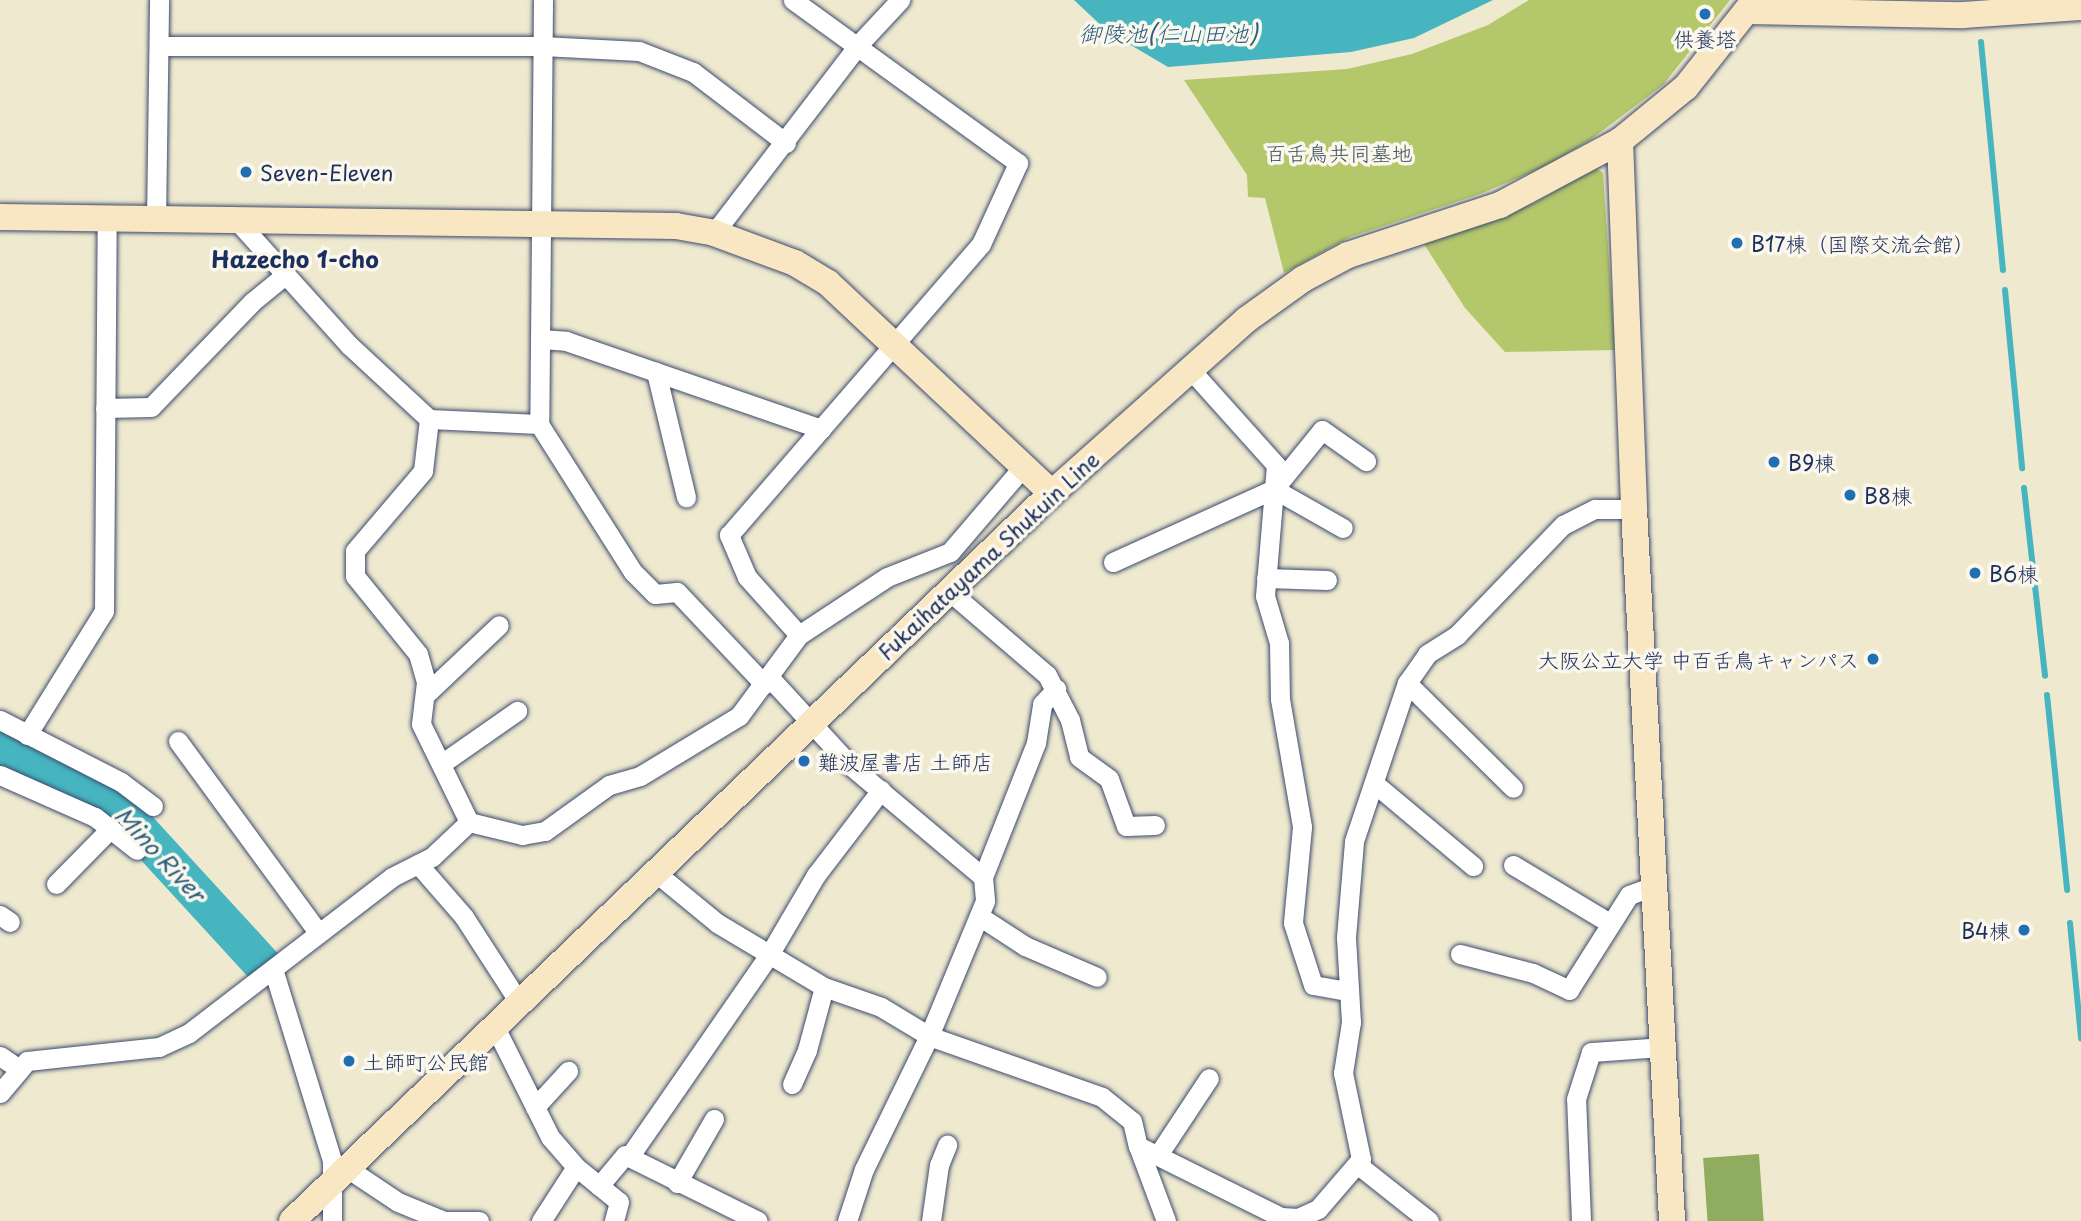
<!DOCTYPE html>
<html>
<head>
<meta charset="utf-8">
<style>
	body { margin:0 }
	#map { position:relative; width:2081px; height:1221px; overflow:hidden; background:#efe9cf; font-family:"Playpen Sans","Klee One",sans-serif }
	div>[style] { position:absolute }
	.green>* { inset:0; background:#b4c76b }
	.forest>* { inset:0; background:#8fac5f; transform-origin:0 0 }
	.water>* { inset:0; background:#46b5c0 }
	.stream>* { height:6px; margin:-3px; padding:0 3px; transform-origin:3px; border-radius:3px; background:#46b5c0 }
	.river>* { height:38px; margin:-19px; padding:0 19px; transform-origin:19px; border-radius:19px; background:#46b5c0 }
	.roads { filter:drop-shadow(0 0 2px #3b4b6f) drop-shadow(0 0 2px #3b4b6f) }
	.street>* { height:19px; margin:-9.5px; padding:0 9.5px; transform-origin:9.5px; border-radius:9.5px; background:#fff }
	.secondary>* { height:26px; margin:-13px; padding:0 13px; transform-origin:13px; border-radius:13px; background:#f9e7c3 }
	.dots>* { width:19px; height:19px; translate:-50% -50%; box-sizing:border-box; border:4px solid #fbf7ec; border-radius:50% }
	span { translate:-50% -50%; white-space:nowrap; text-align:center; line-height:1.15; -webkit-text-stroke:7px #fbf7ec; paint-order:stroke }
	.poi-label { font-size:21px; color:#1b2f5e }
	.left { translate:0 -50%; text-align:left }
	.right { translate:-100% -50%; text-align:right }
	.park-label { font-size:21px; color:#415561 }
	.street-label { font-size:21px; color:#1b2f5e }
	.water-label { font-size:23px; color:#2a5e80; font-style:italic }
	.neighbourhood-label { font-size:23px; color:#1b2f5e; font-weight:700 }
</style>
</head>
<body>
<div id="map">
	<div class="green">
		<i style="clip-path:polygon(1529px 0,1730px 0,1663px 85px,1590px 140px,1546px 166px,1480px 194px,1350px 237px,1284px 273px,1265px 198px,1248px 197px,1247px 175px,1184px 80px,1347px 69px,1412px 54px,1488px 25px)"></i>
		<i style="clip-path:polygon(1596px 168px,1603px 173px,1615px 350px,1505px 352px,1465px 308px,1424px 244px,1534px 203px)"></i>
	</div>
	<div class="forest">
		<i style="left:1759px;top:1154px;width:67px;height:56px;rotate:86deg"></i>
	</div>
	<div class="water">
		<i style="clip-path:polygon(1074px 0,1493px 0,1414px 38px,1351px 52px,1168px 67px,1107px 31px)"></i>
	</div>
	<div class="stream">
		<i style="left:1981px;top:42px;width:229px;rotate:84.5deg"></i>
		<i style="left:2005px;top:290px;width:179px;rotate:84.5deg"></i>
		<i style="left:2024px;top:488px;width:189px;rotate:83.6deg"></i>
		<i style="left:2047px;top:695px;width:196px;rotate:84.1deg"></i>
		<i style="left:2070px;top:923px;width:116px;rotate:84.5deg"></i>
	</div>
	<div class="river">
		<i style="left:0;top:751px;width:99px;rotate:22.7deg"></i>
		<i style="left:91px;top:789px;width:32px;rotate:34deg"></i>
		<i style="left:118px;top:807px;width:214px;rotate:47.5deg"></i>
	</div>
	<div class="roads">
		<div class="street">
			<i style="left:543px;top:0;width:424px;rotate:90.5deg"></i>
			<i style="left:539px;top:424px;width:175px;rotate:57.6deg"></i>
			<i style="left:633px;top:572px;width:31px;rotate:45deg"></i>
			<i style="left:655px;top:594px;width:22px;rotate:-5deg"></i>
			<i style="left:677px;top:592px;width:127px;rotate:46.6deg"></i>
			<i style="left:160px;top:46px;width:382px"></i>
			<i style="left:542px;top:46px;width:97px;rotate:3deg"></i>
			<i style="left:639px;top:51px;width:58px;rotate:21.3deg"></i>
			<i style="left:693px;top:72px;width:117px;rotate:37.4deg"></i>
			<i style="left:156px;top:222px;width:222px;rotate:-89.2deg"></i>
			<i style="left:240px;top:224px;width:163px;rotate:48deg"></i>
			<i style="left:349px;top:345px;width:109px;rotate:42.8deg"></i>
			<i style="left:429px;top:419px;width:110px;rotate:2.6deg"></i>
			<i style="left:714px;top:233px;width:237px;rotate:-52.5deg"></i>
			<i style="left:858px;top:45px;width:62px;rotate:-47deg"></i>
			<i style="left:540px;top:339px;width:26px;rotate:4deg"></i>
			<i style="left:566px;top:341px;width:270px;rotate:19deg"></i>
			<i style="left:1189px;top:368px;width:130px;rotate:48.1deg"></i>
			<i style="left:1276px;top:465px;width:131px;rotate:94.8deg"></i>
			<i style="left:1265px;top:596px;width:49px;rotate:73.4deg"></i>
			<i style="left:1279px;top:643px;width:56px;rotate:89deg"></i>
			<i style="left:1280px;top:699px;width:130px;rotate:80.2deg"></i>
			<i style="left:1302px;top:827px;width:96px;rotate:95.4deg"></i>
			<i style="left:1293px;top:923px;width:65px;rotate:72.1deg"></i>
			<i style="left:1313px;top:985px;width:34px;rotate:10deg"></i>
			<i style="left:656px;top:372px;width:129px;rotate:76.5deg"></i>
			<i style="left:105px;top:408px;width:46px;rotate:-1.2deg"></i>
			<i style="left:151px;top:407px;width:146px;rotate:-46.1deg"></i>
			<i style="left:252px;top:302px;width:43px;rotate:-39.3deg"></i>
			<i style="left:429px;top:419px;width:52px;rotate:96.6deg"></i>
			<i style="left:423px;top:471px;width:105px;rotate:130.4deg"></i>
			<i style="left:355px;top:551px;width:25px;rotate:90deg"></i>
			<i style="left:355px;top:576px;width:100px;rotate:51.1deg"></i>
			<i style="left:418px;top:654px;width:29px;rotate:74deg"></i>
			<i style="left:426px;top:682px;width:42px;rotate:96.8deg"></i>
			<i style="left:421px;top:724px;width:109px;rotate:63.9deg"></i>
			<i style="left:469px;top:822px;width:55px;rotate:13.8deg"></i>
			<i style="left:522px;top:835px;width:23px;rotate:-10deg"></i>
			<i style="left:545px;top:831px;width:79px;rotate:-35.7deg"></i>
			<i style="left:609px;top:785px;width:32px;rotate:-16deg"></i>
			<i style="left:640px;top:776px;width:116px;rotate:-31.2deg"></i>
			<i style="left:739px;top:716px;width:101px;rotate:-53.5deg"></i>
			<i style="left:799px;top:635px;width:78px;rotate:-131.9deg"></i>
			<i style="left:747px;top:577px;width:46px;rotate:-113.2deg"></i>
			<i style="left:729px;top:535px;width:385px;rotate:-49.1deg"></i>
			<i style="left:981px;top:244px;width:89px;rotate:-65.4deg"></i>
			<i style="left:1018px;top:163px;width:278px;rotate:-144.1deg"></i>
			<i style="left:1274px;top:489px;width:79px;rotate:29.5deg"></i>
			<i style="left:1113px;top:562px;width:177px;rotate:-24.4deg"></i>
			<i style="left:1274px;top:489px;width:76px;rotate:-50.9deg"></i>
			<i style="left:1322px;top:430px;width:54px;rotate:35.2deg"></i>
			<i style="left:1266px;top:578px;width:61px;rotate:1.9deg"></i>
			<i style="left:949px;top:591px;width:129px;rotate:40.6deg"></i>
			<i style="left:1047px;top:675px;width:51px;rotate:62.9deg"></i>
			<i style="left:1070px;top:720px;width:38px;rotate:76deg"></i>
			<i style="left:1079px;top:757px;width:37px;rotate:36deg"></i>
			<i style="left:1109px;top:779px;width:50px;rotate:70.1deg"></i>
			<i style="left:1126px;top:826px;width:29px;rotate:-2deg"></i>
			<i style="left:799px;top:635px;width:105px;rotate:-33.4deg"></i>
			<i style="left:887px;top:577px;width:68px;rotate:-21.6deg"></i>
			<i style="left:950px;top:552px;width:111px;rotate:-49.4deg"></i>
			<i style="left:770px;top:678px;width:120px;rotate:47.4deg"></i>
			<i style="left:851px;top:766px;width:172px;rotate:40.1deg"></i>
			<i style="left:983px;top:877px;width:24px;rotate:85deg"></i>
			<i style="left:985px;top:901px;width:146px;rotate:112.5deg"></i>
			<i style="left:929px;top:1036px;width:148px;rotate:116deg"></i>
			<i style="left:864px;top:1169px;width:55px;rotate:108.1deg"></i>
			<i style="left:1407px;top:683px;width:149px;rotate:44.7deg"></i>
			<i style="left:426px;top:694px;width:100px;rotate:-43.4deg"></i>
			<i style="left:0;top:720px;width:136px;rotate:27.1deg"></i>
			<i style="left:121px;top:782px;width:40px;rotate:37deg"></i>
			<i style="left:27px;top:735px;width:146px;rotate:-58.2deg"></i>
			<i style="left:104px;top:611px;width:391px;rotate:-89.6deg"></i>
			<i style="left:178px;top:741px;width:237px;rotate:53.8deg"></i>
			<i style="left:441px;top:764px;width:93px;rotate:-34.9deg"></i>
			<i style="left:0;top:775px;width:104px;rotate:23.9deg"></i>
			<i style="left:95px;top:817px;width:53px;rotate:38.2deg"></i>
			<i style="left:1375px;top:784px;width:128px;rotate:39.9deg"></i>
			<i style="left:418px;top:864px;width:70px;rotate:49deg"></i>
			<i style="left:464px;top:917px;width:101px;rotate:57.1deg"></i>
			<i style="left:1513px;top:865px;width:114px;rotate:31deg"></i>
			<i style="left:655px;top:872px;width:80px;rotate:39.4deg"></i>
			<i style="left:717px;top:923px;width:125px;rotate:30.9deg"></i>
			<i style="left:824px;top:987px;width:60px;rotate:19.3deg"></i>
			<i style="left:881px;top:1007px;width:56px;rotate:31.1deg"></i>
			<i style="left:929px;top:1036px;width:183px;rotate:19.4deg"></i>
			<i style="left:1102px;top:1097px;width:38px;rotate:39deg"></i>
			<i style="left:1132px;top:1121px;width:26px;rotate:77deg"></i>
			<i style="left:1138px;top:1146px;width:160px;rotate:26.4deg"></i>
			<i style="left:1281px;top:1217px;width:17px;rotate:3deg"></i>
			<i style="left:1298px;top:1218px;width:22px;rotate:-24deg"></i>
			<i style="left:1318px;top:1209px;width:66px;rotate:-49.3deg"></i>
			<i style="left:1361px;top:1159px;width:88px;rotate:-101.8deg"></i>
			<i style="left:1343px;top:1073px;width:52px;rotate:-81.1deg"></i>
			<i style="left:1351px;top:1022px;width:85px;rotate:-93.4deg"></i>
			<i style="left:1346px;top:937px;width:96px;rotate:-85.2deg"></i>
			<i style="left:1354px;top:841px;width:167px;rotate:-71.5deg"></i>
			<i style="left:1407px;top:683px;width:35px;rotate:-55deg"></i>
			<i style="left:1427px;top:654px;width:36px;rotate:-32deg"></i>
			<i style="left:1457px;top:635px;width:153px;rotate:-46.1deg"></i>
			<i style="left:1563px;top:525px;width:36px;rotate:-27deg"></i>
			<i style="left:1595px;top:509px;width:39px"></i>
			<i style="left:983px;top:877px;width:144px;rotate:-68.4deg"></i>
			<i style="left:1036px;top:743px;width:39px;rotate:-81deg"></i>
			<i style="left:1042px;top:704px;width:21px;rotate:-47deg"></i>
			<i style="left:56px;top:884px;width:78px;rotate:-45.5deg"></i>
			<i style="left:0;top:915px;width:12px;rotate:35deg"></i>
			<i style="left:979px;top:916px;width:55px;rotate:33.1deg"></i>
			<i style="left:1025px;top:946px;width:78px;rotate:23.3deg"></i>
			<i style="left:1460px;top:954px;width:75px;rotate:14.6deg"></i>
			<i style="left:1533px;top:973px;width:40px;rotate:25deg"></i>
			<i style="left:1569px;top:990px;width:112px;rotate:-57.7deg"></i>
			<i style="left:1629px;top:895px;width:27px;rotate:-20deg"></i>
			<i style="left:274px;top:972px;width:197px;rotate:72.9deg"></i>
			<i style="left:332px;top:1160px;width:61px;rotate:90deg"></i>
			<i style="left:495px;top:1027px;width:123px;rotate:63.4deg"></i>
			<i style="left:550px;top:1137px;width:40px;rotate:49deg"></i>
			<i style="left:576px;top:1167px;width:55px;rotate:39.1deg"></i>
			<i style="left:619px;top:1202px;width:20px;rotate:105deg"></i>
			<i style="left:0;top:1056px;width:22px;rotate:34deg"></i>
			<i style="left:792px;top:1084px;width:37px;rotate:-66deg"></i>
			<i style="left:807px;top:1050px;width:65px;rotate:-74.9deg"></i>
			<i style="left:0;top:1093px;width:42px;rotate:-49.8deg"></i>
			<i style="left:27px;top:1061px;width:133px;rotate:-6.1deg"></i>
			<i style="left:159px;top:1047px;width:33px;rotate:-25deg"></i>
			<i style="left:189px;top:1033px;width:256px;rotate:-37.5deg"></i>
			<i style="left:392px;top:877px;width:45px;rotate:-26.6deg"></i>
			<i style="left:432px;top:857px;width:51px;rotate:-43.4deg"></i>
			<i style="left:535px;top:1107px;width:49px;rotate:-47.5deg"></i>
			<i style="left:1138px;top:1146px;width:80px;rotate:69.5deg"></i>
			<i style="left:1158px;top:1155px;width:92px;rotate:-56.5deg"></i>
			<i style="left:629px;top:1157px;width:246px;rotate:-55.3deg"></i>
			<i style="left:769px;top:955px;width:93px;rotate:-59.6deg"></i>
			<i style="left:816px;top:875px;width:107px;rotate:-52.6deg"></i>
			<i style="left:1357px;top:1164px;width:92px;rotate:38.4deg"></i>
			<i style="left:347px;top:1168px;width:61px;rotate:33.7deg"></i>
			<i style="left:398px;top:1202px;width:50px;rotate:22.4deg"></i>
			<i style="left:444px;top:1221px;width:35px"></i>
			<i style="left:677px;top:1183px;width:74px;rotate:-60deg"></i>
			<i style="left:599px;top:1186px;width:40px;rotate:-50deg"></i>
			<i style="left:625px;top:1155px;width:148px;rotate:26.4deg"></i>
			<i style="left:541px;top:1221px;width:64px;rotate:-57.1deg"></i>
			<i style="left:931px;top:1221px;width:57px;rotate:-81.9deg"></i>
			<i style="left:939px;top:1165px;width:22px;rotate:-68deg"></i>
			<i style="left:1581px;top:1221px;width:122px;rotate:-92.3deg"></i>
			<i style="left:1576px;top:1099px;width:49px;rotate:-72.3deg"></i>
			<i style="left:1591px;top:1052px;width:71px;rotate:-4deg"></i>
		</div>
		<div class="secondary">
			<i style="left:1748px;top:11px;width:215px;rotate:1.1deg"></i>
			<i style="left:1963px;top:15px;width:118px;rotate:-3.9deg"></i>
			<i style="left:1620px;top:141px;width:368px;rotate:87.8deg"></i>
			<i style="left:1634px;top:509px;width:713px;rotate:86.94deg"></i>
			<i style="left:0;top:217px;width:676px;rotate:0.76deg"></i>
			<i style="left:676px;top:226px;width:39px;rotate:10deg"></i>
			<i style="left:714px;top:233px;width:86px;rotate:20.3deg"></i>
			<i style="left:795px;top:263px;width:39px;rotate:31deg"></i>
			<i style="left:828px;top:283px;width:307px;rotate:43.2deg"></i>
			<i style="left:292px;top:1221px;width:1052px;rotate:-43.77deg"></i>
			<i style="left:1052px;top:493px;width:260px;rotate:-41.7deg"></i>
			<i style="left:1246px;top:320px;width:70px;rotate:-35.7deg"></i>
			<i style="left:1303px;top:279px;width:51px;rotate:-28.1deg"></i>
			<i style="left:1348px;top:255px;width:160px;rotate:-18.2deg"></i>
			<i style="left:1500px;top:205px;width:136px;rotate:-28.1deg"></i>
			<i style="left:1620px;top:141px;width:85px;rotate:-39.3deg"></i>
			<i style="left:1686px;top:87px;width:111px;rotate:-51.6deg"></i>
		</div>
	</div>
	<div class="dots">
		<i style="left:1705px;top:14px;background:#1f6fb2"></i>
		<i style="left:246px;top:172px;background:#1f6fb2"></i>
		<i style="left:1737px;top:243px;background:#1f6fb2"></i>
		<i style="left:1774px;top:462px;background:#1f6fb2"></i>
		<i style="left:1850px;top:495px;background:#1f6fb2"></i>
		<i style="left:1975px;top:573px;background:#1f6fb2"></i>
		<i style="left:1873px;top:659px;background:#1f6fb2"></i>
		<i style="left:804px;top:761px;background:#1f6fb2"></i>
		<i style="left:2024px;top:930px;background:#1f6fb2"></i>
		<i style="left:349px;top:1061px;background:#1f6fb2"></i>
	</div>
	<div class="poi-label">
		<span style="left:1705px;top:38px">供養塔</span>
		<span class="left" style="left:260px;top:172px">Seven-Eleven</span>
		<span class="left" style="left:1751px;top:243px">B17棟（国際交流会館）</span>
		<span class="left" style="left:1788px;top:462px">B9棟</span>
		<span class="left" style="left:1864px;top:495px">B8棟</span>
		<span class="left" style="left:1989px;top:573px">B6棟</span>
		<span class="right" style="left:1859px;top:659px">大阪公立大学 中百舌鳥キャンパス</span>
		<span class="left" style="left:818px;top:761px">難波屋書店 土師店</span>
		<span class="right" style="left:2010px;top:930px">B4棟</span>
		<span class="left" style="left:363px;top:1061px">土師町公民館</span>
	</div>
	<div class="park-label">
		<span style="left:1339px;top:152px">百舌鳥共同墓地</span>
	</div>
	<div class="street-label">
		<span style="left:988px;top:555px;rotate:-43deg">Fukaihatayama Shukuin Line</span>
	</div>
	<div class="water-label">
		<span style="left:1168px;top:33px">御陵池(仁山田池)</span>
		<span style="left:160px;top:854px;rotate:47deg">Mino River</span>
	</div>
	<div class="neighbourhood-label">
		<span style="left:295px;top:259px">Hazecho 1-cho</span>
	</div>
</div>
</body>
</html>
